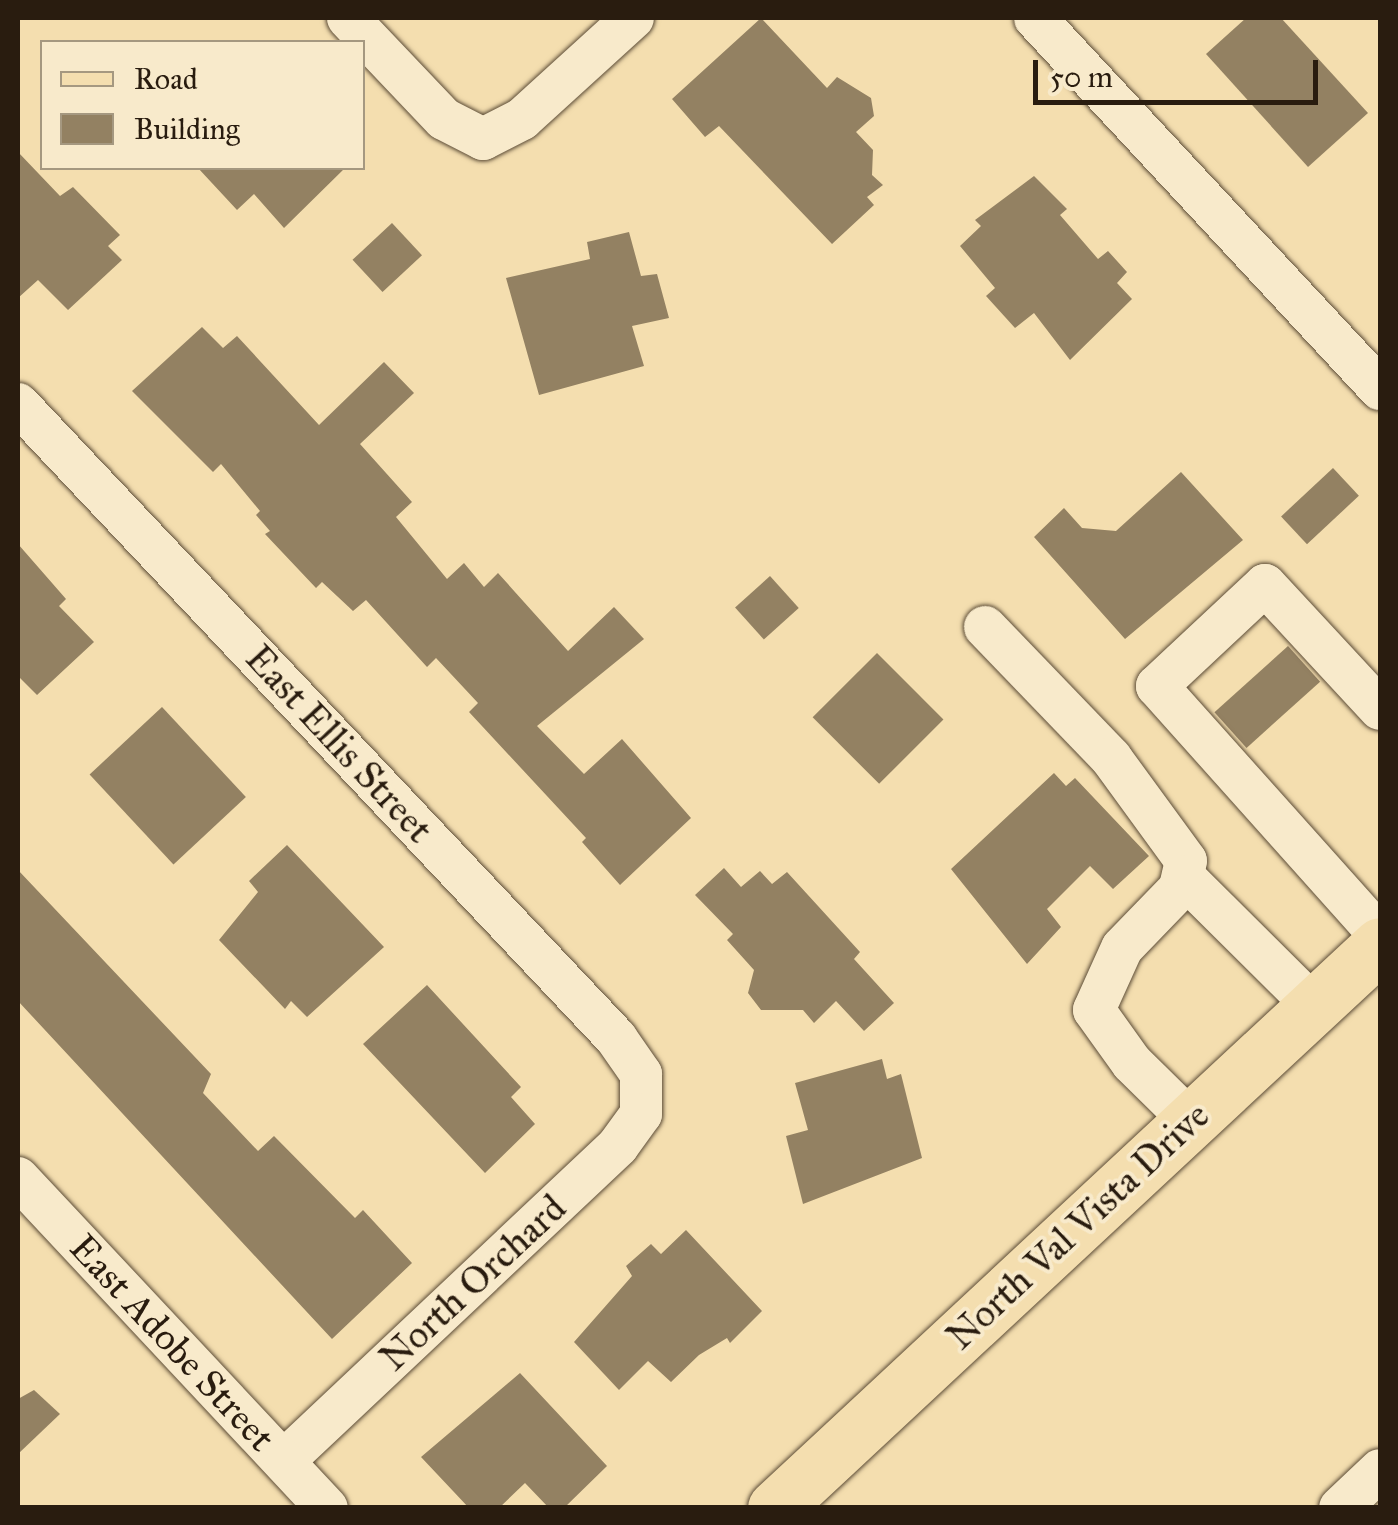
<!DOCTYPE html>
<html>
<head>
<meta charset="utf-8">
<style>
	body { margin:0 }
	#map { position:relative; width:1398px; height:1525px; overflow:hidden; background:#f4deaf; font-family:"IM FELL Great Primer",serif }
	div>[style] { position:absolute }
	.building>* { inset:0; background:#938162; transform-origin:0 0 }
	.roads { filter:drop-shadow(0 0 2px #5c4c37) drop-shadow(0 0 2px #5c4c37) }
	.minor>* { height:42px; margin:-21px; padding:0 21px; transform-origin:21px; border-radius:21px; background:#f8eacb }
	.major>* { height:55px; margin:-27.5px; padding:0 27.5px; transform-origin:27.5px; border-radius:27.5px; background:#f4deaf }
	span { translate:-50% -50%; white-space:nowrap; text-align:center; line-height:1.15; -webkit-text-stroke:8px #f8eacb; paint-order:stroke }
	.street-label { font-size:38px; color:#291c0f }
	.frame { position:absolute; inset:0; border:20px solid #291c0f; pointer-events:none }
	.legend { position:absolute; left:40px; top:40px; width:325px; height:130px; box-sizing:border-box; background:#f8eacb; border:2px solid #a59880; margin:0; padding:12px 18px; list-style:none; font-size:30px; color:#291c0f }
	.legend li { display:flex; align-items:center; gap:20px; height:50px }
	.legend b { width:50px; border:2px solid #a59880 }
	.scale { position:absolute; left:1033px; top:60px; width:285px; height:45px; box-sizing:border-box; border:5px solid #291c0f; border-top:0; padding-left:12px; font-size:30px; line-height:35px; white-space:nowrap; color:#291c0f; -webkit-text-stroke:8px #f8eacb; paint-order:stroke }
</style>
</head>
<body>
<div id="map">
	<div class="building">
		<i style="clip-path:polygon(761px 18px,827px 88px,837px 77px,871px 98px,874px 116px,856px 132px,873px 150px,872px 175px,883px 185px,867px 197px,874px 205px,832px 244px,719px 126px,705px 137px,672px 99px)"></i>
		<i style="clip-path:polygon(1246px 18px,1281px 18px,1368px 113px,1308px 167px,1206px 54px)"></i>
		<i style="clip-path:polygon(18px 152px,60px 196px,73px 187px,120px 235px,108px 246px,122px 260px,68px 310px,38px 280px,18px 298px)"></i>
		<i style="clip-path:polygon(198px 168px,345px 168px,284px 228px,254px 194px,237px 210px)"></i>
		<i style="clip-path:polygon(1034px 176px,1067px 209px,1060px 215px,1098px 259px,1108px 251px,1127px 272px,1117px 283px,1132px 299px,1070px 360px,1034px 313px,1015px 328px,986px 296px,995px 288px,960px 246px,981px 226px,975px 220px)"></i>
		<i style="left:392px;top:223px;width:44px;height:54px;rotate:47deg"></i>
		<i style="clip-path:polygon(629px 232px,641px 276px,657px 274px,669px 318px,632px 326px,644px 366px,539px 395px,506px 278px,590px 259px,587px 242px)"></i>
		<i style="clip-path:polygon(202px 327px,223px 348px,237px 336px,319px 425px,384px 362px,414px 393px,360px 444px,412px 502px,396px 517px,447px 579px,464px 563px,484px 587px,498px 573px,568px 651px,614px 607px,644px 639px,537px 726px,584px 774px,622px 739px,691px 818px,620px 885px,582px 842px,586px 838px,469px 712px,478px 703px,436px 658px,427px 667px,366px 600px,353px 611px,322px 582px,316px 588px,265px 534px,270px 531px,256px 515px,260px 511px,221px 464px,213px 472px,132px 391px)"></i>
		<i style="left:1333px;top:468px;width:38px;height:71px;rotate:47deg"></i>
		<i style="clip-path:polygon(1181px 472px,1243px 540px,1125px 639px,1034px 537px,1064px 508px,1082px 528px,1116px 531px)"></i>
		<i style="clip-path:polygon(18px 544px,66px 599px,59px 606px,94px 642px,37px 695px,18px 676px)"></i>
		<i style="left:770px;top:576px;width:43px;height:47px;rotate:48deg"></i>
		<i style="left:1288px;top:646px;width:48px;height:99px;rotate:48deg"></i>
		<i style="left:877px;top:653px;width:94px;height:91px;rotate:45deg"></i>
		<i style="left:162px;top:707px;width:123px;height:99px;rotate:47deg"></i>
		<i style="clip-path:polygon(1054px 773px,1066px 786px,1075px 778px,1149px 856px,1113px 889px,1090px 866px,1047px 909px,1061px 927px,1027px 964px,951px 869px)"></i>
		<i style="clip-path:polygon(287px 845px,384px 947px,307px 1017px,291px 1001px,285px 1009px,219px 940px,258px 892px,249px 881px)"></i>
		<i style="clip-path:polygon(724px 868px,741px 887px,760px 871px,772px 884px,787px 872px,860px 952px,854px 959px,894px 1003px,864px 1031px,836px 1001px,814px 1023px,803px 1010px,761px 1010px,748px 993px,754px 970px,727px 940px,733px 934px,695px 895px)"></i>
		<i style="clip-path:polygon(18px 870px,211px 1074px,203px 1093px,258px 1151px,274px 1136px,355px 1218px,363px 1210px,412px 1263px,332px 1339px,18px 1001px)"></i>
		<i style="clip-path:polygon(427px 985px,521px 1087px,511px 1097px,535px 1124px,485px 1173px,363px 1044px)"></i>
		<i style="clip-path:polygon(882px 1059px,887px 1079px,901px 1074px,922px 1158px,803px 1204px,786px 1136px,808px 1130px,795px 1083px)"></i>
		<i style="clip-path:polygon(686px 1230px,762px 1311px,730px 1343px,727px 1338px,699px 1355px,671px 1382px,648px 1361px,619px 1390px,574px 1342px,632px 1276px,626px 1266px,651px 1244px,661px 1254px)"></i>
		<i style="clip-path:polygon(520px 1373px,607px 1466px,564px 1508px,549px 1508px,525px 1483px,499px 1508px,469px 1508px,421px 1457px)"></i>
		<i style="clip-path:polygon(34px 1390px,60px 1414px,18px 1454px,18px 1399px)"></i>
	</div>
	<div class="roads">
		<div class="minor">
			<i style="left:348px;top:18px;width:139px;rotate:46.5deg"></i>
			<i style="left:444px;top:119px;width:44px;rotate:27.1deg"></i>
			<i style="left:483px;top:139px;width:44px;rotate:-27.1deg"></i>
			<i style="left:522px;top:119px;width:150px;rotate:-42.3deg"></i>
			<i style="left:1035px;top:18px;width:507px;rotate:47.08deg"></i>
			<i style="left:18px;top:404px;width:872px;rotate:46.67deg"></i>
			<i style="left:616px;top:1038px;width:44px;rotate:55.2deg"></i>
			<i style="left:641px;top:1074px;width:40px;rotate:90deg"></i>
			<i style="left:641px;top:1114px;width:39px;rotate:126deg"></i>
			<i style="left:618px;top:1146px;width:459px;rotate:136.7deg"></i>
			<i style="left:985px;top:627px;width:182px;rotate:46.1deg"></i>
			<i style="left:1111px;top:758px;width:127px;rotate:53.9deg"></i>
			<i style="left:1186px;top:861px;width:28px;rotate:103deg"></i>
			<i style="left:1180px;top:888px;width:83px;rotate:134deg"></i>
			<i style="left:1122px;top:948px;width:68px;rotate:114.3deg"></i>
			<i style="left:1094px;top:1010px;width:65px;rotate:54.4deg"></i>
			<i style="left:1132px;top:1063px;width:83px;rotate:44.5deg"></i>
			<i style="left:1380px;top:709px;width:169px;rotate:-132.8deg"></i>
			<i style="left:1265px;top:585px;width:148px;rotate:136.9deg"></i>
			<i style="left:1157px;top:686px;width:334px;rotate:48.2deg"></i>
			<i style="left:1183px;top:876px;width:185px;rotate:44.8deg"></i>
			<i style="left:18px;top:1178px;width:452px;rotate:46.9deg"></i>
			<i style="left:1340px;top:1508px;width:55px;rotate:-43.5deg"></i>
		</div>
		<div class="major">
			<i style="left:775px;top:1508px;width:826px;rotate:-42.94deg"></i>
		</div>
	</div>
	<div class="street-label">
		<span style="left:339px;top:744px;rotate:47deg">East Ellis Street</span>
		<span style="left:1078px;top:1226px;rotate:-43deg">North Val Vista Drive</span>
		<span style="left:473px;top:1283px;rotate:-43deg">North Orchard</span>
		<span style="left:172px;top:1343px;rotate:47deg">East Adobe Street</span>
	</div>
	<div class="frame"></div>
	<ul class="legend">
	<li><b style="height:12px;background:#f4deaf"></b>Road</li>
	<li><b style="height:28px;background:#938162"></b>Building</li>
	</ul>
	<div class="scale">50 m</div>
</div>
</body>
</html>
